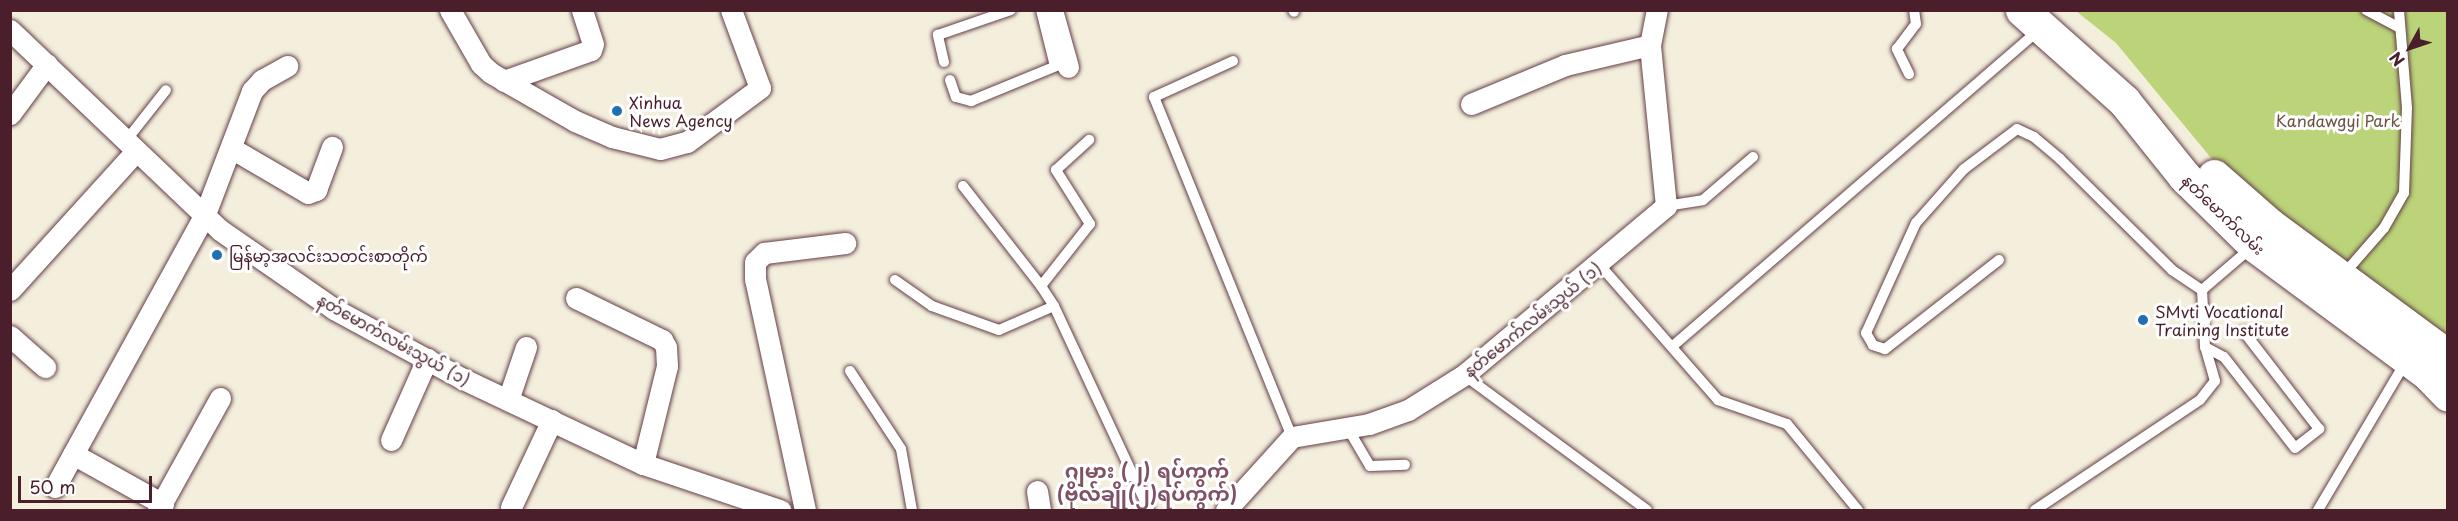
<!DOCTYPE html>
<html>
<head>
<meta charset="utf-8">
<style>
	body { margin:0 }
	#map { position:relative; width:2458px; height:521px; overflow:hidden; background:#f4efdd; font-family:"Playpen Sans","Noto Sans Myanmar",sans-serif }
	div>[style] { position:absolute }
	.green>* { inset:0; background:#bbd479 }
	.roads { filter:drop-shadow(0 0 2px #643e46) drop-shadow(0 0 2px #643e46) }
	.service>* { height:10px; margin:-5px; padding:0 5px; transform-origin:5px; border-radius:5px; background:#fff }
	.minor>* { height:21px; margin:-10.5px; padding:0 10.5px; transform-origin:10.5px; border-radius:10.5px; background:#fff }
	.primary>* { height:33px; margin:-16.5px; padding:0 16.5px; transform-origin:16.5px; border-radius:16.5px; background:#fff }
	.dots>* { width:16px; height:16px; translate:-50% -50%; box-sizing:border-box; border:3px solid #fff; border-radius:50% }
	span { translate:-50% -50%; white-space:nowrap; text-align:center; line-height:1.15; -webkit-text-stroke:6px #fff; paint-order:stroke }
	.poi-label { font-size:16px; color:#4a1f2b }
	.left { translate:0 -50%; text-align:left }
	.park-label { font-size:16px; color:#6c5542 }
	.street-label { font-size:16px; color:#4a1f2b }
	.quarter-label { font-size:20px; color:#805265; font-weight:700 }
	.frame { position:absolute; inset:0; border:12px solid #4a1f2b; pointer-events:none }
	.north { position:absolute; left:2380px; top:18px; width:60px; height:60px; -webkit-text-stroke:4px #fff; paint-order:stroke; rotate:230deg; font-size:16px; font-weight:700; line-height:24px; text-align:center; color:#4a1f2b }
	.north::after { content:''; display:block; margin:auto; width:21px; height:27px; background:#4a1f2b; clip-path:polygon(50% 0,100% 100%,50% 72%,0 100%) }
	.scale { position:absolute; left:18px; top:476px; width:134px; height:27px; box-sizing:border-box; border:3px solid #4a1f2b; border-top:0; padding-left:8px; font-size:18px; line-height:21px; white-space:nowrap; color:#4a1f2b; -webkit-text-stroke:4px #fff; paint-order:stroke }
</style>
</head>
<body>
<div id="map">
	<div class="green">
		<i style="clip-path:polygon(2076px 11px,2447px 11px,2447px 345px,2216px 164px,2116px 43px)"></i>
	</div>
	<div class="roads">
		<div class="service">
			<i style="left:1041px;top:10px;width:58px;rotate:76deg"></i>
			<i style="left:1293px;top:10px;width:2px;rotate:63deg"></i>
			<i style="left:2366px;top:10px;width:38px;rotate:28deg"></i>
			<i style="left:1233px;top:61px;width:87px;rotate:155.5deg"></i>
			<i style="left:1154px;top:97px;width:367px;rotate:67.9deg"></i>
			<i style="left:944px;top:62px;width:28px;rotate:-103deg"></i>
			<i style="left:938px;top:35px;width:77px;rotate:-18.9deg"></i>
			<i style="left:1909px;top:74px;width:28px;rotate:-116deg"></i>
			<i style="left:1897px;top:49px;width:31px;rotate:-53deg"></i>
			<i style="left:1916px;top:24px;width:14px;rotate:-98deg"></i>
			<i style="left:950px;top:80px;width:18px;rotate:71deg"></i>
			<i style="left:956px;top:97px;width:16px;rotate:15deg"></i>
			<i style="left:971px;top:101px;width:103px;rotate:-22.3deg"></i>
			<i style="left:125px;top:142px;width:66px;rotate:-51.7deg"></i>
			<i style="left:963px;top:186px;width:127px;rotate:52deg"></i>
			<i style="left:1666px;top:206px;width:37px;rotate:-9deg"></i>
			<i style="left:1703px;top:200px;width:66px;rotate:-40.7deg"></i>
			<i style="left:1999px;top:260px;width:145px;rotate:142deg"></i>
			<i style="left:1885px;top:349px;width:13px;rotate:-162deg"></i>
			<i style="left:1873px;top:345px;width:14px;rotate:-120deg"></i>
			<i style="left:1866px;top:333px;width:121px;rotate:-65.6deg"></i>
			<i style="left:1916px;top:223px;width:72px;rotate:-48.4deg"></i>
			<i style="left:1964px;top:169px;width:66px;rotate:-37deg"></i>
			<i style="left:2017px;top:129px;width:19px;rotate:25deg"></i>
			<i style="left:2034px;top:137px;width:34px;rotate:40deg"></i>
			<i style="left:2060px;top:159px;width:158px;rotate:44.7deg"></i>
			<i style="left:2172px;top:270px;width:36px;rotate:34deg"></i>
			<i style="left:2202px;top:290px;width:66px;rotate:-40.7deg"></i>
			<i style="left:1599px;top:264px;width:181px;rotate:48.8deg"></i>
			<i style="left:1718px;top:400px;width:73px;rotate:19.2deg"></i>
			<i style="left:1787px;top:424px;width:112px;rotate:50.5deg"></i>
			<i style="left:2343px;top:275px;width:62px;rotate:-48.9deg"></i>
			<i style="left:2384px;top:228px;width:40px;rotate:-60.3deg"></i>
			<i style="left:2404px;top:193px;width:85px;rotate:-88deg"></i>
			<i style="left:2407px;top:108px;width:98px;rotate:-94.7deg"></i>
			<i style="left:895px;top:280px;width:45px;rotate:35.1deg"></i>
			<i style="left:932px;top:306px;width:71px;rotate:19.7deg"></i>
			<i style="left:999px;top:330px;width:60px;rotate:-23.6deg"></i>
			<i style="left:1054px;top:306px;width:225px;rotate:65deg"></i>
			<i style="left:1054px;top:306px;width:24px;rotate:-123deg"></i>
			<i style="left:1041px;top:286px;width:79px;rotate:-51.7deg"></i>
			<i style="left:1090px;top:224px;width:64px;rotate:-122.2deg"></i>
			<i style="left:1056px;top:170px;width:45px;rotate:-42.3deg"></i>
			<i style="left:1674px;top:345px;width:482px;rotate:-40.8deg"></i>
			<i style="left:2205px;top:347px;width:21px;rotate:28deg"></i>
			<i style="left:2224px;top:357px;width:115px;rotate:52deg"></i>
			<i style="left:2295px;top:448px;width:31px;rotate:-38deg"></i>
			<i style="left:2319px;top:429px;width:123px;rotate:-127.7deg"></i>
			<i style="left:850px;top:371px;width:93px;rotate:56.8deg"></i>
			<i style="left:901px;top:449px;width:62px;rotate:79.8deg"></i>
			<i style="left:1464px;top:375px;width:227px;rotate:36.4deg"></i>
			<i style="left:1347px;top:427px;width:45px;rotate:59.5deg"></i>
			<i style="left:1370px;top:466px;width:35px;rotate:-2deg"></i>
			<i style="left:2035px;top:510px;width:198px;rotate:-33.7deg"></i>
			<i style="left:2200px;top:400px;width:24px;rotate:-52deg"></i>
			<i style="left:2215px;top:381px;width:35px;rotate:-106deg"></i>
			<i style="left:2205px;top:347px;width:57px;rotate:-93deg"></i>
			<i style="left:2318px;top:510px;width:173px;rotate:-59.4deg"></i>
		</div>
		<div class="minor">
			<i style="left:450px;top:10px;width:62px;rotate:60.1deg"></i>
			<i style="left:481px;top:64px;width:13px;rotate:42deg"></i>
			<i style="left:491px;top:73px;width:97px;rotate:29.7deg"></i>
			<i style="left:575px;top:121px;width:40px;rotate:23.4deg"></i>
			<i style="left:612px;top:137px;width:49px;rotate:14deg"></i>
			<i style="left:660px;top:149px;width:28px;rotate:-15deg"></i>
			<i style="left:687px;top:142px;width:91px;rotate:-36.5deg"></i>
			<i style="left:760px;top:88px;width:83px;rotate:-110.4deg"></i>
			<i style="left:1052px;top:10px;width:59px;rotate:74.3deg"></i>
			<i style="left:10px;top:30px;width:290px;rotate:43.6deg"></i>
			<i style="left:220px;top:230px;width:139px;rotate:34.7deg"></i>
			<i style="left:334px;top:309px;width:145px;rotate:28.5deg"></i>
			<i style="left:461px;top:378px;width:201px;rotate:25.3deg"></i>
			<i style="left:643px;top:464px;width:145px;rotate:18.6deg"></i>
			<i style="left:504px;top:81px;width:92px;rotate:-19.6deg"></i>
			<i style="left:591px;top:50px;width:6px;rotate:-72deg"></i>
			<i style="left:593px;top:44px;width:36px;rotate:-108deg"></i>
			<i style="left:1471px;top:104px;width:102px;rotate:-22.5deg"></i>
			<i style="left:1565px;top:65px;width:87px;rotate:-13.2deg"></i>
			<i style="left:10px;top:114px;width:62px;rotate:-53.5deg"></i>
			<i style="left:231px;top:148px;width:89px;rotate:30.3deg"></i>
			<i style="left:308px;top:193px;width:9px;rotate:-21deg"></i>
			<i style="left:316px;top:190px;width:46px;rotate:-69.6deg"></i>
			<i style="left:10px;top:290px;width:186px;rotate:-47.8deg"></i>
			<i style="left:576px;top:298px;width:96px;rotate:26deg"></i>
			<i style="left:662px;top:340px;width:8px;rotate:60deg"></i>
			<i style="left:666px;top:347px;width:19px;rotate:87deg"></i>
			<i style="left:667px;top:366px;width:101px;rotate:103.8deg"></i>
			<i style="left:10px;top:336px;width:47px;rotate:41.5deg"></i>
			<i style="left:508px;top:400px;width:56px;rotate:-71.2deg"></i>
			<i style="left:391px;top:440px;width:89px;rotate:-66deg"></i>
			<i style="left:73px;top:454px;width:103px;rotate:29.1deg"></i>
			<i style="left:55px;top:487px;width:311px;rotate:-61.2deg"></i>
			<i style="left:205px;top:214px;width:132px;rotate:-69.1deg"></i>
			<i style="left:252px;top:91px;width:15px;rotate:-48deg"></i>
			<i style="left:262px;top:80px;width:29px;rotate:-29deg"></i>
			<i style="left:1037px;top:491px;width:19px;rotate:81deg"></i>
			<i style="left:511px;top:507px;width:96px;rotate:-64.8deg"></i>
			<i style="left:158px;top:510px;width:128px;rotate:-61deg"></i>
			<i style="left:805px;top:510px;width:236px;rotate:-102.2deg"></i>
			<i style="left:755px;top:279px;width:17px;rotate:-90deg"></i>
			<i style="left:755px;top:262px;width:13px;rotate:-45deg"></i>
			<i style="left:764px;top:253px;width:82px;rotate:-7deg"></i>
			<i style="left:1226px;top:510px;width:98px;rotate:-47.9deg"></i>
			<i style="left:1292px;top:437px;width:78px;rotate:-9.6deg"></i>
			<i style="left:1369px;top:424px;width:41px;rotate:-19.7deg"></i>
			<i style="left:1408px;top:410px;width:66px;rotate:-32deg"></i>
			<i style="left:1464px;top:375px;width:263px;rotate:-39.9deg"></i>
			<i style="left:1666px;top:206px;width:162px;rotate:-95.7deg"></i>
			<i style="left:1650px;top:45px;width:36px;rotate:-79deg"></i>
		</div>
		<div class="primary">
			<i style="left:2022px;top:10px;width:137px;rotate:41.7deg"></i>
			<i style="left:2124px;top:101px;width:96px;rotate:51.3deg"></i>
			<i style="left:2184px;top:176px;width:98px;rotate:44.6deg"></i>
			<i style="left:2254px;top:245px;width:215px;rotate:36.5deg"></i>
			<i style="left:2427px;top:373px;width:30px;rotate:46deg"></i>
			<i style="left:2214px;top:176px;width:74px;rotate:41.2deg"></i>
			<i style="left:2270px;top:225px;width:221px;rotate:36.4deg"></i>
		</div>
	</div>
	<div class="dots">
		<i style="left:617px;top:111px;background:#1f6fb2"></i>
		<i style="left:217px;top:255px;background:#1f6fb2"></i>
		<i style="left:2143px;top:320px;background:#1f6fb2"></i>
	</div>
	<div class="poi-label">
		<span class="left" style="left:629px;top:111px">Xinhua<br>News Agency</span>
		<span class="left" style="left:229px;top:255px">မြန်မာ့အလင်းသတင်းစာတိုက်</span>
		<span class="left" style="left:2155px;top:320px">SMvti Vocational<br>Training Institute</span>
	</div>
	<div class="park-label">
		<span style="left:2338px;top:120px">Kandawgyi Park</span>
	</div>
	<div class="street-label">
		<span style="left:2224px;top:214px;rotate:44deg">နတ်မောက်လမ်း</span>
		<span style="left:1532px;top:319px;rotate:-39deg">နတ်မောက်လမ်းသွယ် (၁)</span>
		<span style="left:394px;top:339px;rotate:29deg">နတ်မောက်လမ်းသွယ် (၁)</span>
	</div>
	<div class="quarter-label">
		<span style="left:1147px;top:482px">ဂျမား (၂) ရပ်ကွက်<br>(ဗိုလ်ချို(၂)ရပ်ကွက်)</span>
	</div>
	<div class="frame"></div>
	<div class="north">N</div>
	<div class="scale">50 m</div>
</div>
</body>
</html>
